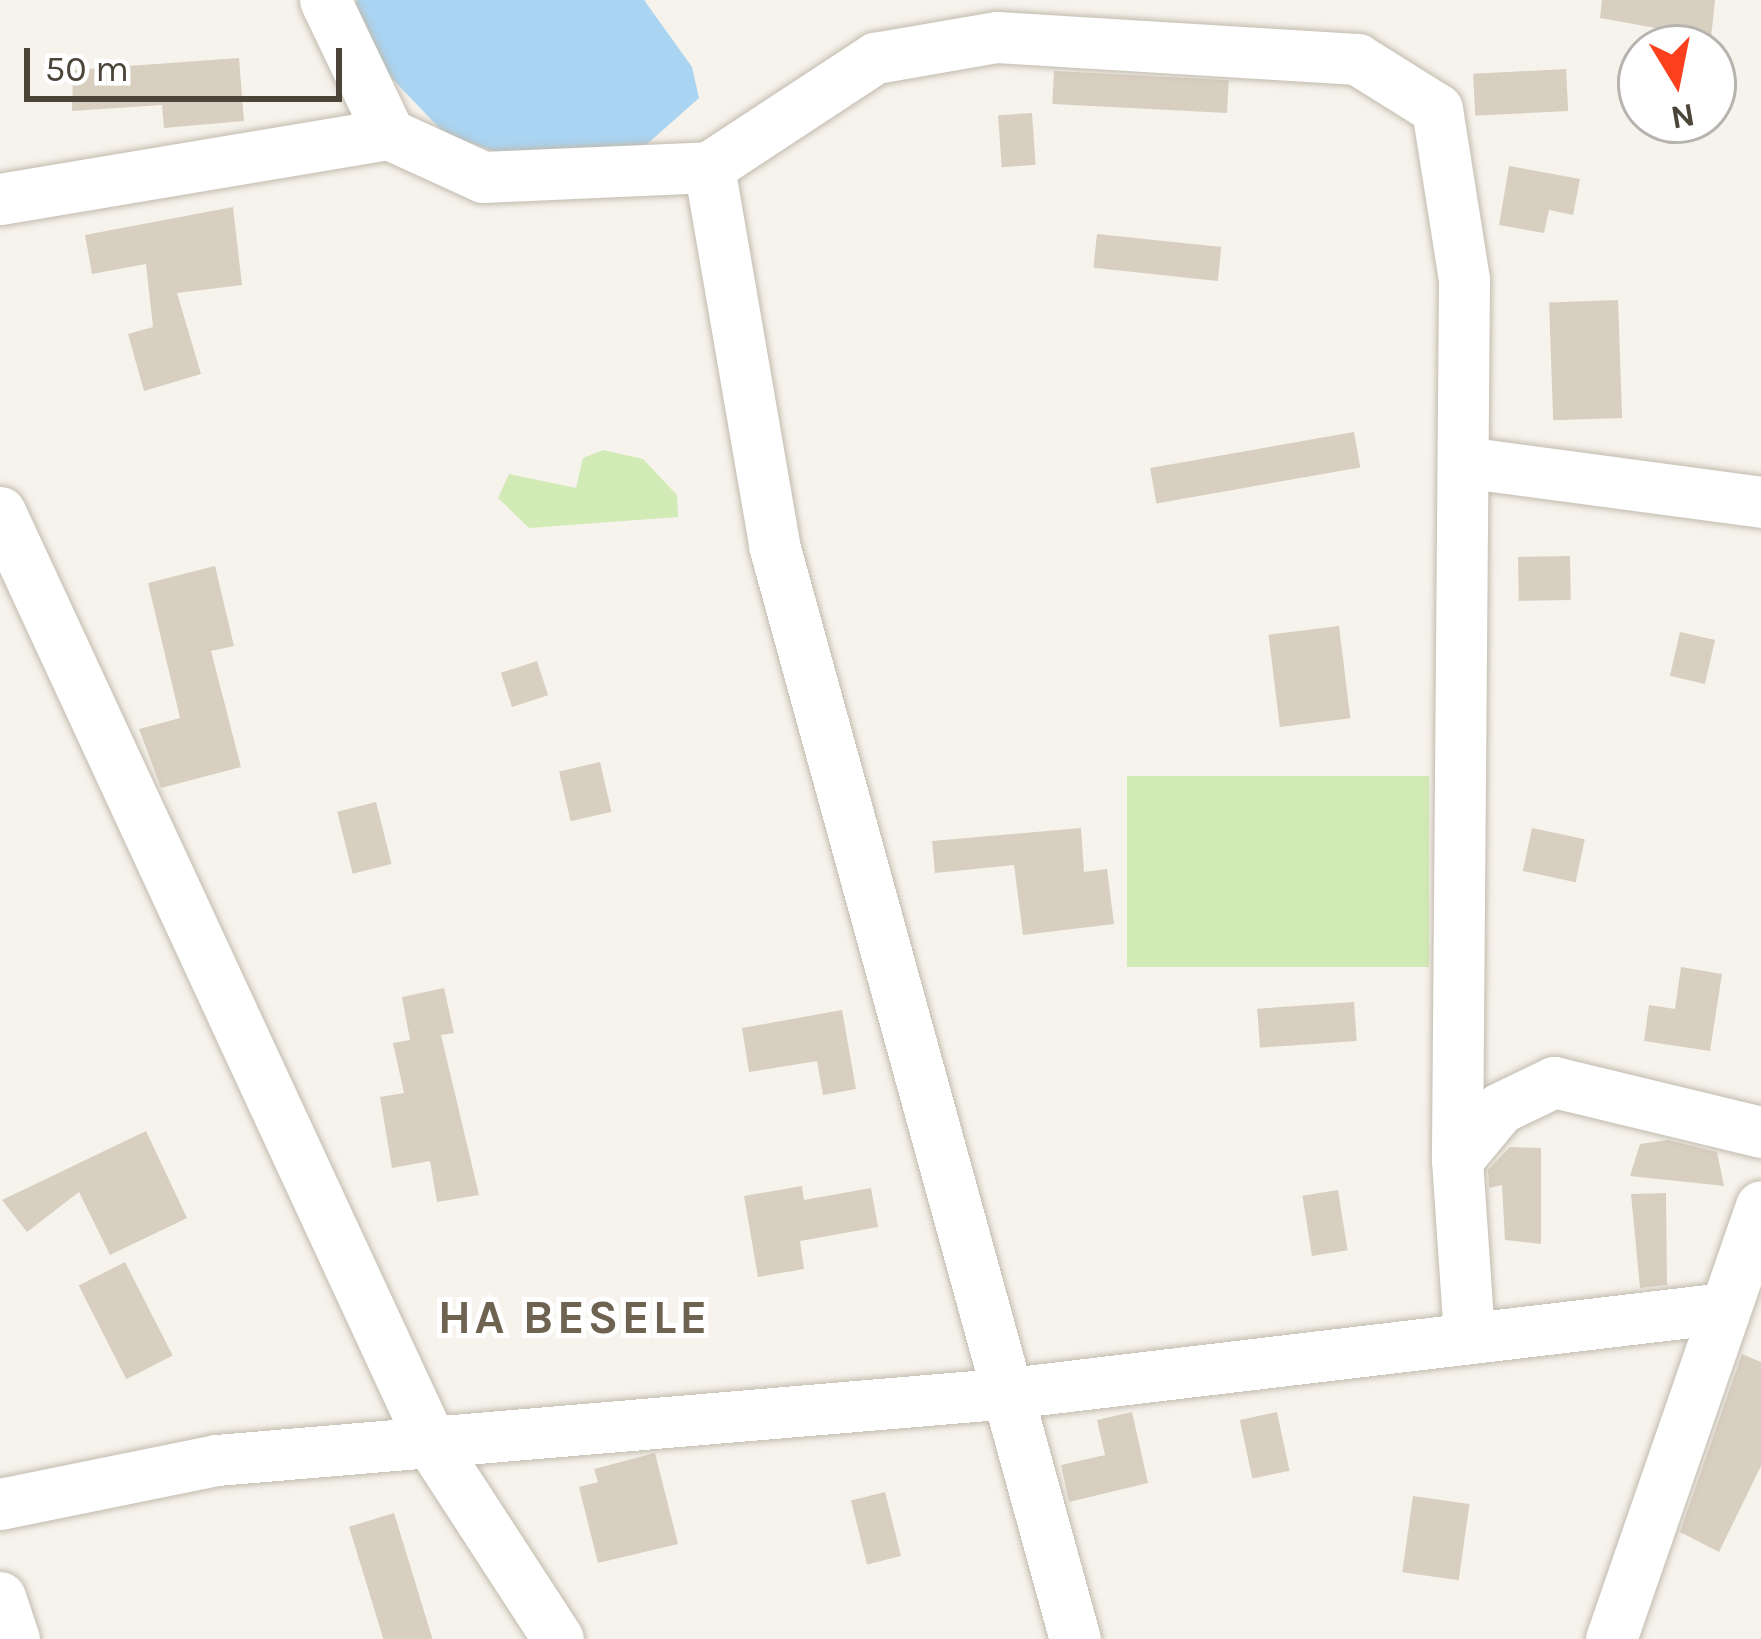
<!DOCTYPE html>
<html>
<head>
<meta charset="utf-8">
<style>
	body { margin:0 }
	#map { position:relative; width:1761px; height:1639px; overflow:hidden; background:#f6f3ec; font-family:Karla,sans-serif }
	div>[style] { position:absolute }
	.green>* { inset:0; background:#d2eab5; transform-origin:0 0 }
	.water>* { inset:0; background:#a9d4f2 }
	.building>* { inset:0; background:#d8cfc1; transform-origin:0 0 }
	.roads { filter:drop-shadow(0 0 3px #c2bbae) drop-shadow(0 0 3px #c2bbae) }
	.minor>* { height:51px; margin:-25.5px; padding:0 25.5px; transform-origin:25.5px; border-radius:25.5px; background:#fff }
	span { translate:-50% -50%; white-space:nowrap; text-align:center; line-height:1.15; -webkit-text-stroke:10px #fff; paint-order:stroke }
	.district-label { font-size:48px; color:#6e6250; font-weight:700; letter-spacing:3px }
	.north { position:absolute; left:1617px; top:24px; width:120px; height:120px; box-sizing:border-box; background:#fff; border:3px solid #b7b4b0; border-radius:50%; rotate:170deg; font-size:33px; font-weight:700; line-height:48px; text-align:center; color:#4b4439 }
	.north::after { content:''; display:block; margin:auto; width:42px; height:54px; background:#fc3f1d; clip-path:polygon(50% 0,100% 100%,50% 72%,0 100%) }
	.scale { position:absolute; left:24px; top:48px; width:318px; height:54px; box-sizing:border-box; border:6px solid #4b4439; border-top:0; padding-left:15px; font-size:36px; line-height:42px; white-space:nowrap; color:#4b4439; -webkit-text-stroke:9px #fff; paint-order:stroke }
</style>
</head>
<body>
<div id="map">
	<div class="green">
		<i style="clip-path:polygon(603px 450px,643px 459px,677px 495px,678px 517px,529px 528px,498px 498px,509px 474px,576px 488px,583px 458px)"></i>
		<i style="left:1127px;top:776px;width:302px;height:191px"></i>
	</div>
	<div class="water">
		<i style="clip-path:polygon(357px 0,644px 0,692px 67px,699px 98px,629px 160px,551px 172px,444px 133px,345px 29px)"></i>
	</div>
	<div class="building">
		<i style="clip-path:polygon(1602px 0,1715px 0,1711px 38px,1600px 18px)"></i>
		<i style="clip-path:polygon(239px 58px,244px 121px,164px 128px,162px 105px,72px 111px,73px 70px)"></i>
		<i style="left:1566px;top:69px;width:42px;height:93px;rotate:87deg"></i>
		<i style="left:1054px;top:71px;width:175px;height:33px;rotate:3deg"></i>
		<i style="left:1032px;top:113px;width:52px;height:34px;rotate:86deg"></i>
		<i style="clip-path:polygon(1509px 166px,1580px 179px,1573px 215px,1549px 210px,1544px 233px,1499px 225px)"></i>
		<i style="clip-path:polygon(233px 207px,242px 285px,177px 293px,201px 374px,144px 391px,128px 334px,153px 327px,146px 264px,92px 274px,85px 235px)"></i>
		<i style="left:1097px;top:234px;width:125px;height:34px;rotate:6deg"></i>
		<i style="left:1618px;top:300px;width:118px;height:69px;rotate:88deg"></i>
		<i style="left:1354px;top:432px;width:36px;height:207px;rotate:80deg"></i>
		<i style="left:1570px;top:556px;width:44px;height:52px;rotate:89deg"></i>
		<i style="clip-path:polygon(215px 566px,234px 646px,211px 651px,241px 767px,161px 788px,139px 729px,180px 718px,148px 583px)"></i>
		<i style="left:1339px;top:626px;width:93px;height:71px;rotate:83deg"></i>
		<i style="left:1680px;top:632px;width:36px;height:45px;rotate:13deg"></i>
		<i style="left:537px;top:661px;width:36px;height:38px;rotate:72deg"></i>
		<i style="left:600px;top:762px;width:51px;height:42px;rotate:77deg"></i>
		<i style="left:376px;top:802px;width:64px;height:40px;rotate:76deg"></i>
		<i style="clip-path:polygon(1081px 828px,1084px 872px,1107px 869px,1114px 924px,1023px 935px,1014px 865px,935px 873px,932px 841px)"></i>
		<i style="left:1532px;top:828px;width:54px;height:44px;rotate:12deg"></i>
		<i style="clip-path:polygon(1681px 967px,1722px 974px,1710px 1051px,1644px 1041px,1649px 1005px,1675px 1009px)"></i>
		<i style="clip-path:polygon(444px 988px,454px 1033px,441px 1035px,479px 1195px,437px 1202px,430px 1161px,392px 1168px,380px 1097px,404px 1093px,393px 1043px,410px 1040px,402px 997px)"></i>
		<i style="left:1354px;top:1002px;width:39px;height:97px;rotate:86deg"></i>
		<i style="clip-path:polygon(842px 1010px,856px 1089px,823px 1095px,817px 1061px,749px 1072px,742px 1028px)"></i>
		<i style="clip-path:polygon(146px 1131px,187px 1218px,110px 1255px,79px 1192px,27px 1232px,2px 1200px)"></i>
		<i style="clip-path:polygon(1668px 1140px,1717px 1152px,1724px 1186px,1630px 1176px,1640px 1144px)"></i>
		<i style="clip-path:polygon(1510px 1147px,1541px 1148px,1541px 1244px,1505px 1240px,1502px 1185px,1489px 1188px,1488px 1170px)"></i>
		<i style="clip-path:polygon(802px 1186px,804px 1200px,871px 1188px,878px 1227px,800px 1241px,804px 1269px,758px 1277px,744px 1196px)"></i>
		<i style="left:1338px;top:1190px;width:61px;height:36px;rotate:81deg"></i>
		<i style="clip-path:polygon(1666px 1193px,1667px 1285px,1640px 1288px,1631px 1194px)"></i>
		<i style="left:125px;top:1262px;width:105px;height:52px;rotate:63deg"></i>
		<i style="clip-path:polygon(1742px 1354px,1761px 1362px,1761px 1466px,1719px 1552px,1680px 1532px)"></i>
		<i style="clip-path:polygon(1132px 1412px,1148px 1483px,1069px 1502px,1061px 1465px,1105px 1455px,1097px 1420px)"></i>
		<i style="left:1277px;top:1412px;width:60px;height:38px;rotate:78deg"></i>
		<i style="clip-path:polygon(655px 1453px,678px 1544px,598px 1563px,579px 1487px,598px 1482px,594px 1469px)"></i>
		<i style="left:885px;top:1492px;width:66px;height:35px;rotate:76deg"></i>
		<i style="left:1413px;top:1496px;width:57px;height:77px;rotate:8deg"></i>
		<i style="left:394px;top:1513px;width:132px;height:47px;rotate:73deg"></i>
	</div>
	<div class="roads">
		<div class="minor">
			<i style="left:325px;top:0;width:148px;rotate:64.5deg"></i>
			<i style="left:389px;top:134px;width:103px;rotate:24.6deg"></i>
			<i style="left:483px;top:177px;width:226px;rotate:-2.5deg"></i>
			<i style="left:709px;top:167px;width:199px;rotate:-33.3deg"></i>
			<i style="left:875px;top:58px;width:124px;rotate:-9.8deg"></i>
			<i style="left:997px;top:37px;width:361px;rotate:3.5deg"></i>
			<i style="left:1357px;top:59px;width:94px;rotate:32deg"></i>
			<i style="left:1437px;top:109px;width:172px;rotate:81deg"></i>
			<i style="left:1464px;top:279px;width:881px;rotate:90.46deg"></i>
			<i style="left:1457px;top:1160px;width:178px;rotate:86.1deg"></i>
			<i style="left:709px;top:167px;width:384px;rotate:80.2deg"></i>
			<i style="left:774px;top:545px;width:1135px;rotate:74.62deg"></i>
			<i style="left:0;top:199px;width:394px;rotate:-9.5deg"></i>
			<i style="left:1463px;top:462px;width:301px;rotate:7.6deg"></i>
			<i style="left:0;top:512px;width:1028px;rotate:65.15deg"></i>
			<i style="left:432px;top:1445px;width:231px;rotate:57deg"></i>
			<i style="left:1457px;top:1160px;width:67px;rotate:-50.4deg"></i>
			<i style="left:1500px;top:1108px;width:60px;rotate:-25.7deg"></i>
			<i style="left:1554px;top:1082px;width:213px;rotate:13.6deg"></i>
			<i style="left:0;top:1504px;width:221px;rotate:-11.5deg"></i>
			<i style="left:217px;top:1460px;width:796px;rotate:-4.83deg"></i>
			<i style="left:1010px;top:1393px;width:711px;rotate:-6.79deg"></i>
			<i style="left:0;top:1597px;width:44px;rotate:71.6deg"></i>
			<i style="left:1611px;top:1639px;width:458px;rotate:-70.9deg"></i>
		</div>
	</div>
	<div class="district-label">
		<span style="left:574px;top:1318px">HA BESELE</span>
	</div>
	<div class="north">N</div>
	<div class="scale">50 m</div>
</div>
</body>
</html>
